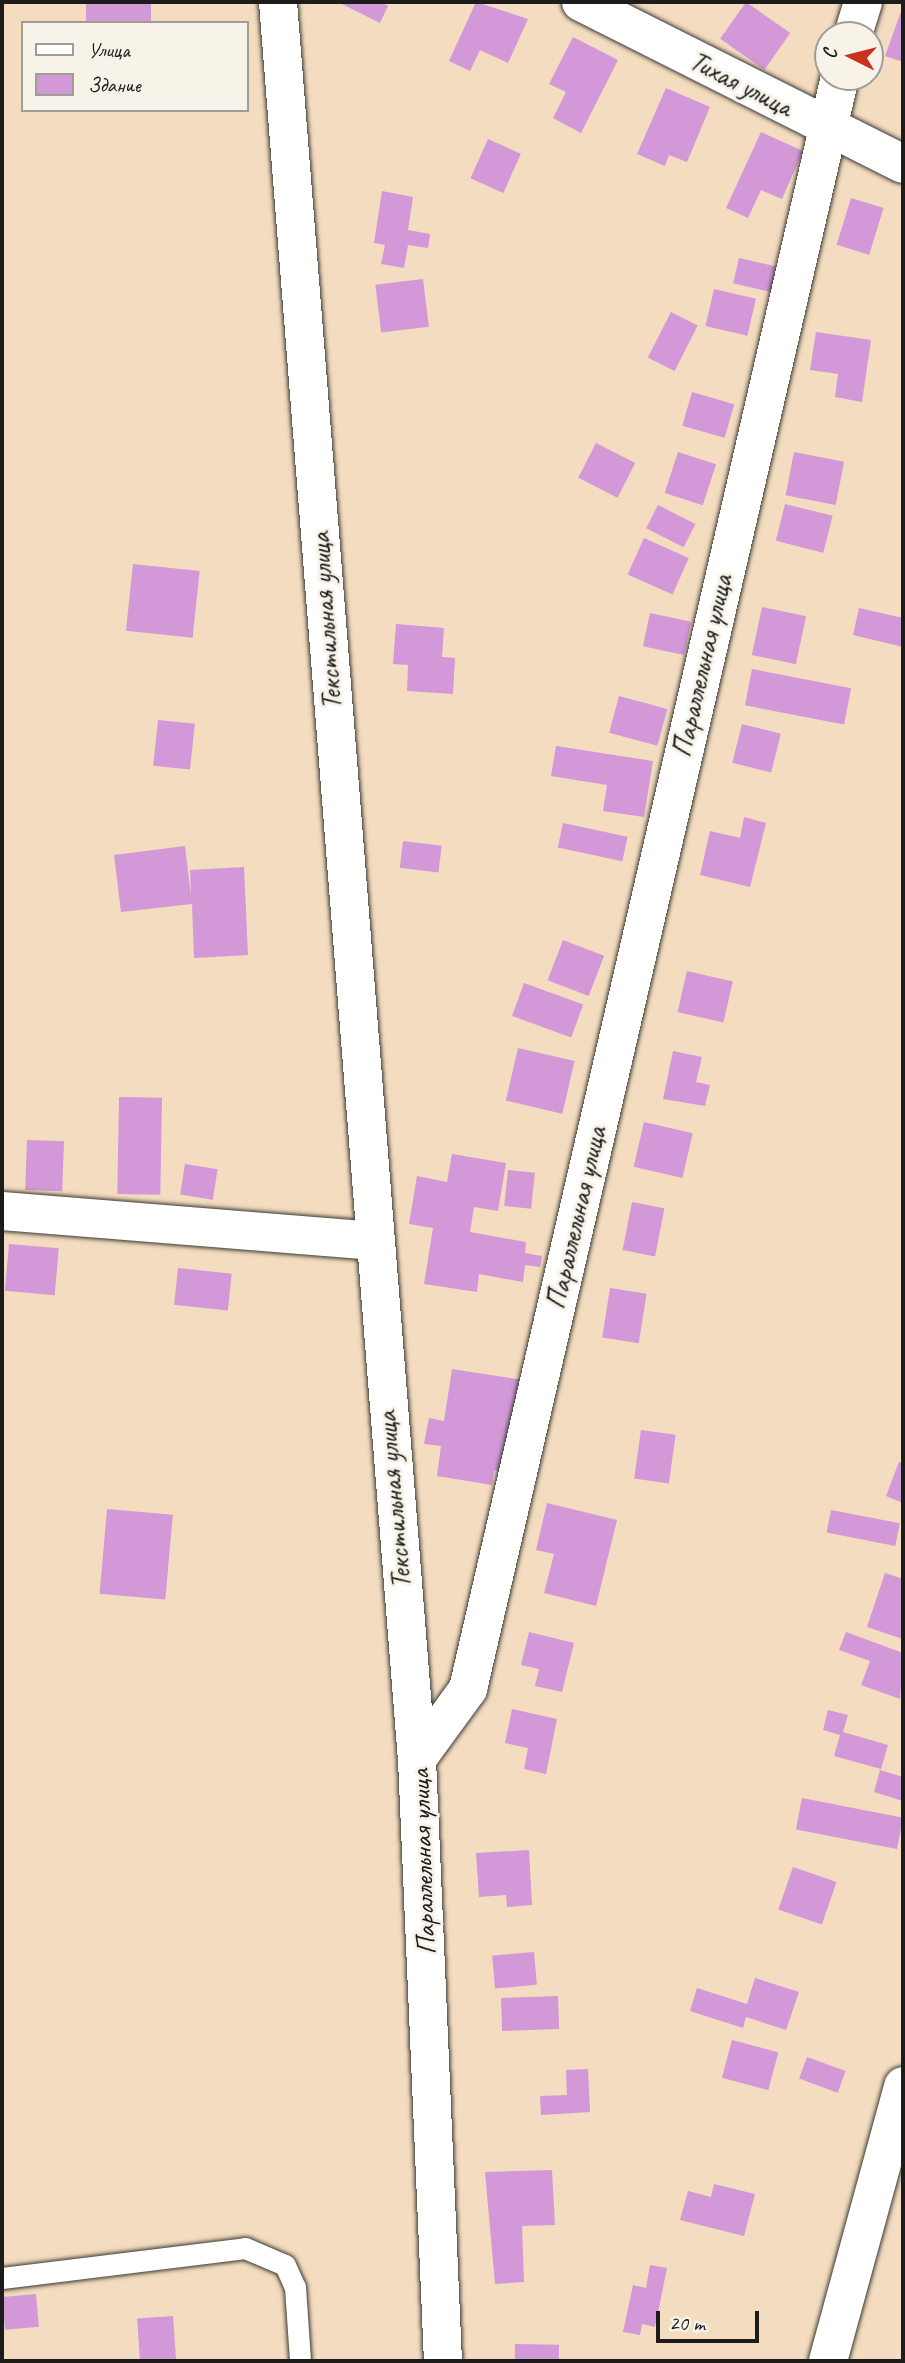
<!DOCTYPE html>
<html>
<head>
<meta charset="utf-8">
<style>
	body { margin:0 }
	#map { position:relative; width:905px; height:2363px; overflow:hidden; background:#f3dcbf; font-family:Caveat,sans-serif }
	div>[style] { position:absolute }
	.building>* { inset:0; background:#d298d7; transform-origin:0 0 }
	.roads { filter:drop-shadow(0 0 2px #3c3934) drop-shadow(0 0 2px #3c3934) }
	.service>* { height:21px; margin:-10.5px; padding:0 10.5px; transform-origin:10.5px; border-radius:10.5px; background:#fff }
	.minor>* { height:38px; margin:-19px; padding:0 19px; transform-origin:19px; border-radius:19px; background:#fff }
	span { translate:-50% -50%; white-space:nowrap; text-align:center; line-height:1.15; -webkit-text-stroke:6px #f7f3e8; paint-order:stroke }
	.street-label { font-size:28px; color:#1c1c1c }
	.frame { position:absolute; inset:0; border:4px solid #1c1c1c; pointer-events:none }
	.legend { position:absolute; left:21px; top:21px; width:228px; height:91px; box-sizing:border-box; background:#f7f3e8; border:2px solid #9f9d96; margin:0; padding:9px 12px; list-style:none; font-size:21px; color:#1c1c1c }
	.legend li { display:flex; align-items:center; gap:14px; height:35px }
	.legend b { width:35px; border:2px solid #9f9d96 }
	.north { position:absolute; left:814px; top:21px; width:70px; height:70px; box-sizing:border-box; background:#f7f3e8; border:2px solid #9f9d96; border-radius:50%; rotate:276deg; font-size:19px; font-weight:700; line-height:28px; text-align:center; color:#1c1c1c }
	.north::after { content:''; display:block; margin:auto; width:24px; height:32px; background:#c8321e; clip-path:polygon(50% 0,100% 100%,50% 72%,0 100%) }
	.scale { position:absolute; left:656px; top:2311px; width:103px; height:32px; box-sizing:border-box; border:4px solid #1c1c1c; border-top:0; padding-left:9px; font-size:21px; line-height:24px; white-space:nowrap; color:#1c1c1c; -webkit-text-stroke:5px #f7f3e8; paint-order:stroke }
</style>
</head>
<body>
<div id="map">
	<div class="building">
		<i style="left:86px;top:2px;width:65px;height:21px"></i>
		<i style="clip-path:polygon(338px 2px,381px 2px,388px 6px,380px 23px)"></i>
		<i style="clip-path:polygon(476px 2px,528px 19px,508px 63px,480px 50px,470px 71px,449px 61px)"></i>
		<i style="left:746px;top:2px;width:54px;height:45px;rotate:35deg"></i>
		<i style="clip-path:polygon(903px 6px,903px 62px,885px 56px)"></i>
		<i style="clip-path:polygon(573px 37px,618px 60px,581px 133px,553px 118px,566px 92px,549px 84px)"></i>
		<i style="clip-path:polygon(666px 88px,710px 107px,687px 162px,669px 155px,665px 166px,637px 154px)"></i>
		<i style="clip-path:polygon(761px 132px,803px 151px,782px 199px,761px 190px,748px 218px,726px 208px)"></i>
		<i style="left:488px;top:139px;width:36px;height:43px;rotate:24deg"></i>
		<i style="clip-path:polygon(382px 191px,413px 197px,408px 230px,430px 234px,428px 248px,408px 245px,404px 268px,381px 264px,385px 245px,374px 243px)"></i>
		<i style="left:851px;top:198px;width:34px;height:49px;rotate:17deg"></i>
		<i style="left:739px;top:258px;width:39px;height:26px;rotate:13deg"></i>
		<i style="left:423px;top:279px;width:48px;height:48px;rotate:83deg"></i>
		<i style="left:714px;top:289px;width:43px;height:38px;rotate:13deg"></i>
		<i style="left:671px;top:312px;width:30px;height:51px;rotate:27deg"></i>
		<i style="clip-path:polygon(816px 332px,871px 340px,862px 402px,835px 397px,838px 374px,810px 370px)"></i>
		<i style="left:692px;top:392px;width:44px;height:35px;rotate:16deg"></i>
		<i style="left:596px;top:443px;width:44px;height:39px;rotate:27deg"></i>
		<i style="left:678px;top:452px;width:40px;height:43px;rotate:18deg"></i>
		<i style="left:794px;top:452px;width:51px;height:44px;rotate:11deg"></i>
		<i style="left:785px;top:504px;width:49px;height:38px;rotate:14deg"></i>
		<i style="left:658px;top:505px;width:42px;height:26px;rotate:27deg"></i>
		<i style="left:644px;top:538px;width:49px;height:40px;rotate:24deg"></i>
		<i style="left:133px;top:564px;width:67px;height:67px;rotate:6deg"></i>
		<i style="left:762px;top:607px;width:45px;height:49px;rotate:12deg"></i>
		<i style="clip-path:polygon(859px 608px,903px 618px,903px 647px,853px 635px)"></i>
		<i style="left:650px;top:613px;width:42px;height:34px;rotate:12deg"></i>
		<i style="clip-path:polygon(396px 624px,444px 628px,442px 657px,455px 658px,453px 694px,407px 691px,408px 665px,393px 664px)"></i>
		<i style="left:752px;top:669px;width:101px;height:37px;rotate:11deg"></i>
		<i style="left:619px;top:696px;width:50px;height:38px;rotate:15deg"></i>
		<i style="left:158px;top:720px;width:37px;height:46px;rotate:6deg"></i>
		<i style="left:742px;top:724px;width:40px;height:40px;rotate:14deg"></i>
		<i style="clip-path:polygon(556px 746px,653px 761px,644px 817px,603px 811px,607px 785px,551px 776px)"></i>
		<i style="clip-path:polygon(744px 817px,766px 823px,750px 887px,700px 875px,710px 831px,740px 838px)"></i>
		<i style="left:563px;top:823px;width:66px;height:25px;rotate:12deg"></i>
		<i style="left:403px;top:841px;width:39px;height:27px;rotate:7deg"></i>
		<i style="clip-path:polygon(185px 846px,191px 896px,190px 870px,244px 867px,248px 955px,194px 958px,192px 904px,121px 912px,114px 855px)"></i>
		<i style="left:563px;top:940px;width:44px;height:43px;rotate:21deg"></i>
		<i style="left:687px;top:971px;width:47px;height:42px;rotate:13deg"></i>
		<i style="left:524px;top:983px;width:63px;height:35px;rotate:20deg"></i>
		<i style="left:518px;top:1048px;width:58px;height:54px;rotate:13deg"></i>
		<i style="clip-path:polygon(673px 1051px,702px 1057px,696px 1082px,710px 1085px,705px 1106px,663px 1099px)"></i>
		<i style="left:119px;top:1097px;width:43px;height:97px;rotate:1deg"></i>
		<i style="left:644px;top:1122px;width:50px;height:46px;rotate:13deg"></i>
		<i style="left:27px;top:1140px;width:37px;height:50px;rotate:2deg"></i>
		<i style="clip-path:polygon(452px 1154px,506px 1163px,498px 1211px,474px 1207px,470px 1232px,526px 1242px,525px 1253px,542px 1256px,540px 1267px,525px 1265px,523px 1282px,479px 1274px,477px 1292px,424px 1284px,433px 1228px,409px 1224px,417px 1176px,447px 1182px)"></i>
		<i style="left:185px;top:1164px;width:33px;height:31px;rotate:9deg"></i>
		<i style="left:508px;top:1170px;width:27px;height:36px;rotate:6deg"></i>
		<i style="left:632px;top:1202px;width:33px;height:49px;rotate:11deg"></i>
		<i style="left:9px;top:1244px;width:50px;height:47px;rotate:5deg"></i>
		<i style="left:178px;top:1268px;width:54px;height:37px;rotate:6deg"></i>
		<i style="left:610px;top:1288px;width:37px;height:50px;rotate:9deg"></i>
		<i style="clip-path:polygon(452px 1369px,523px 1380px,508px 1472px,494px 1470px,492px 1485px,437px 1476px,441px 1446px,424px 1444px,429px 1418px,444px 1421px)"></i>
		<i style="left:641px;top:1430px;width:35px;height:49px;rotate:8deg"></i>
		<i style="clip-path:polygon(899px 1462px,903px 1463px,903px 1503px,886px 1496px)"></i>
		<i style="clip-path:polygon(547px 1503px,617px 1520px,596px 1606px,544px 1593px,554px 1554px,536px 1550px)"></i>
		<i style="left:107px;top:1509px;width:66px;height:85px;rotate:5deg"></i>
		<i style="left:831px;top:1510px;width:70px;height:23px;rotate:11deg"></i>
		<i style="clip-path:polygon(885px 1573px,903px 1579px,903px 1639px,867px 1627px)"></i>
		<i style="clip-path:polygon(529px 1632px,574px 1643px,562px 1692px,535px 1686px,539px 1669px,521px 1665px)"></i>
		<i style="clip-path:polygon(846px 1632px,903px 1653px,900px 1699px,861px 1685px,870px 1661px,839px 1650px)"></i>
		<i style="clip-path:polygon(512px 1709px,557px 1719px,546px 1774px,524px 1769px,528px 1748px,505px 1743px)"></i>
		<i style="clip-path:polygon(828px 1710px,848px 1715px,843px 1732px,888px 1745px,881px 1769px,834px 1756px,840px 1735px,823px 1730px)"></i>
		<i style="clip-path:polygon(880px 1770px,903px 1777px,903px 1801px,874px 1792px)"></i>
		<i style="left:802px;top:1798px;width:103px;height:32px;rotate:11deg"></i>
		<i style="clip-path:polygon(529px 1850px,532px 1905px,507px 1907px,506px 1895px,479px 1897px,476px 1853px)"></i>
		<i style="left:793px;top:1867px;width:46px;height:45px;rotate:19deg"></i>
		<i style="left:534px;top:1952px;width:33px;height:42px;rotate:85deg"></i>
		<i style="clip-path:polygon(755px 1978px,799px 1992px,786px 2030px,746px 2017px,743px 2028px,690px 2011px,697px 1988px,747px 2004px)"></i>
		<i style="left:558px;top:1996px;width:33px;height:57px;rotate:88deg"></i>
		<i style="left:732px;top:2040px;width:48px;height:39px;rotate:15deg"></i>
		<i style="left:807px;top:2057px;width:41px;height:23px;rotate:20deg"></i>
		<i style="clip-path:polygon(588px 2069px,590px 2112px,541px 2115px,540px 2096px,567px 2095px,566px 2070px)"></i>
		<i style="clip-path:polygon(552px 2170px,555px 2225px,522px 2226px,524px 2282px,495px 2284px,485px 2172px)"></i>
		<i style="clip-path:polygon(714px 2184px,755px 2194px,744px 2236px,680px 2220px,688px 2191px,711px 2197px)"></i>
		<i style="clip-path:polygon(650px 2265px,667px 2268px,655px 2327px,642px 2324px,640px 2335px,623px 2332px,633px 2285px,646px 2288px)"></i>
		<i style="left:36px;top:2294px;width:33px;height:34px;rotate:85deg"></i>
		<i style="left:173px;top:2316px;width:45px;height:36px;rotate:86deg"></i>
		<i style="left:515px;top:2344px;width:44px;height:17px;rotate:1deg"></i>
	</div>
	<div class="roads">
		<div class="service">
			<i style="left:2px;top:2278px;width:245px;rotate:-7deg"></i>
			<i style="left:245px;top:2248px;width:43px;rotate:23deg"></i>
			<i style="left:285px;top:2265px;width:24px;rotate:66deg"></i>
			<i style="left:295px;top:2287px;width:74px;rotate:86.1deg"></i>
		</div>
		<div class="minor">
			<i style="left:278px;top:2px;width:1762px;rotate:85.48deg"></i>
			<i style="left:417px;top:1759px;width:603px;rotate:87.53deg"></i>
			<i style="left:581px;top:2px;width:360px;rotate:26.7deg"></i>
			<i style="left:853px;top:35px;width:34px;rotate:-73deg"></i>
			<i style="left:2px;top:1211px;width:371px;rotate:4.6deg"></i>
			<i style="left:417px;top:1759px;width:87px;rotate:-53.9deg"></i>
			<i style="left:468px;top:1689px;width:1654px;rotate:-77.01deg"></i>
			<i style="left:828px;top:2361px;width:285px;rotate:-74.7deg"></i>
		</div>
	</div>
	<div class="street-label">
		<span style="left:741px;top:84px;rotate:27deg">Тихая улица</span>
		<span style="left:326px;top:621px;rotate:-94deg">Текстильная улица</span>
		<span style="left:702px;top:666px;rotate:-77deg">Параллельная улица</span>
		<span style="left:576px;top:1218px;rotate:-77deg">Параллельная улица</span>
		<span style="left:394px;top:1500px;rotate:-95deg">Текстильная улица</span>
		<span style="left:423px;top:1862px;rotate:-92deg">Параллельная улица</span>
	</div>
	<div class="frame"></div>
	<ul class="legend">
	<li><b style="height:9px;background:#fff"></b>Улица</li>
	<li><b style="height:19px;background:#d298d7"></b>Здание</li>
	</ul>
	<div class="north">С</div>
	<div class="scale">20 m</div>
</div>
</body>
</html>
